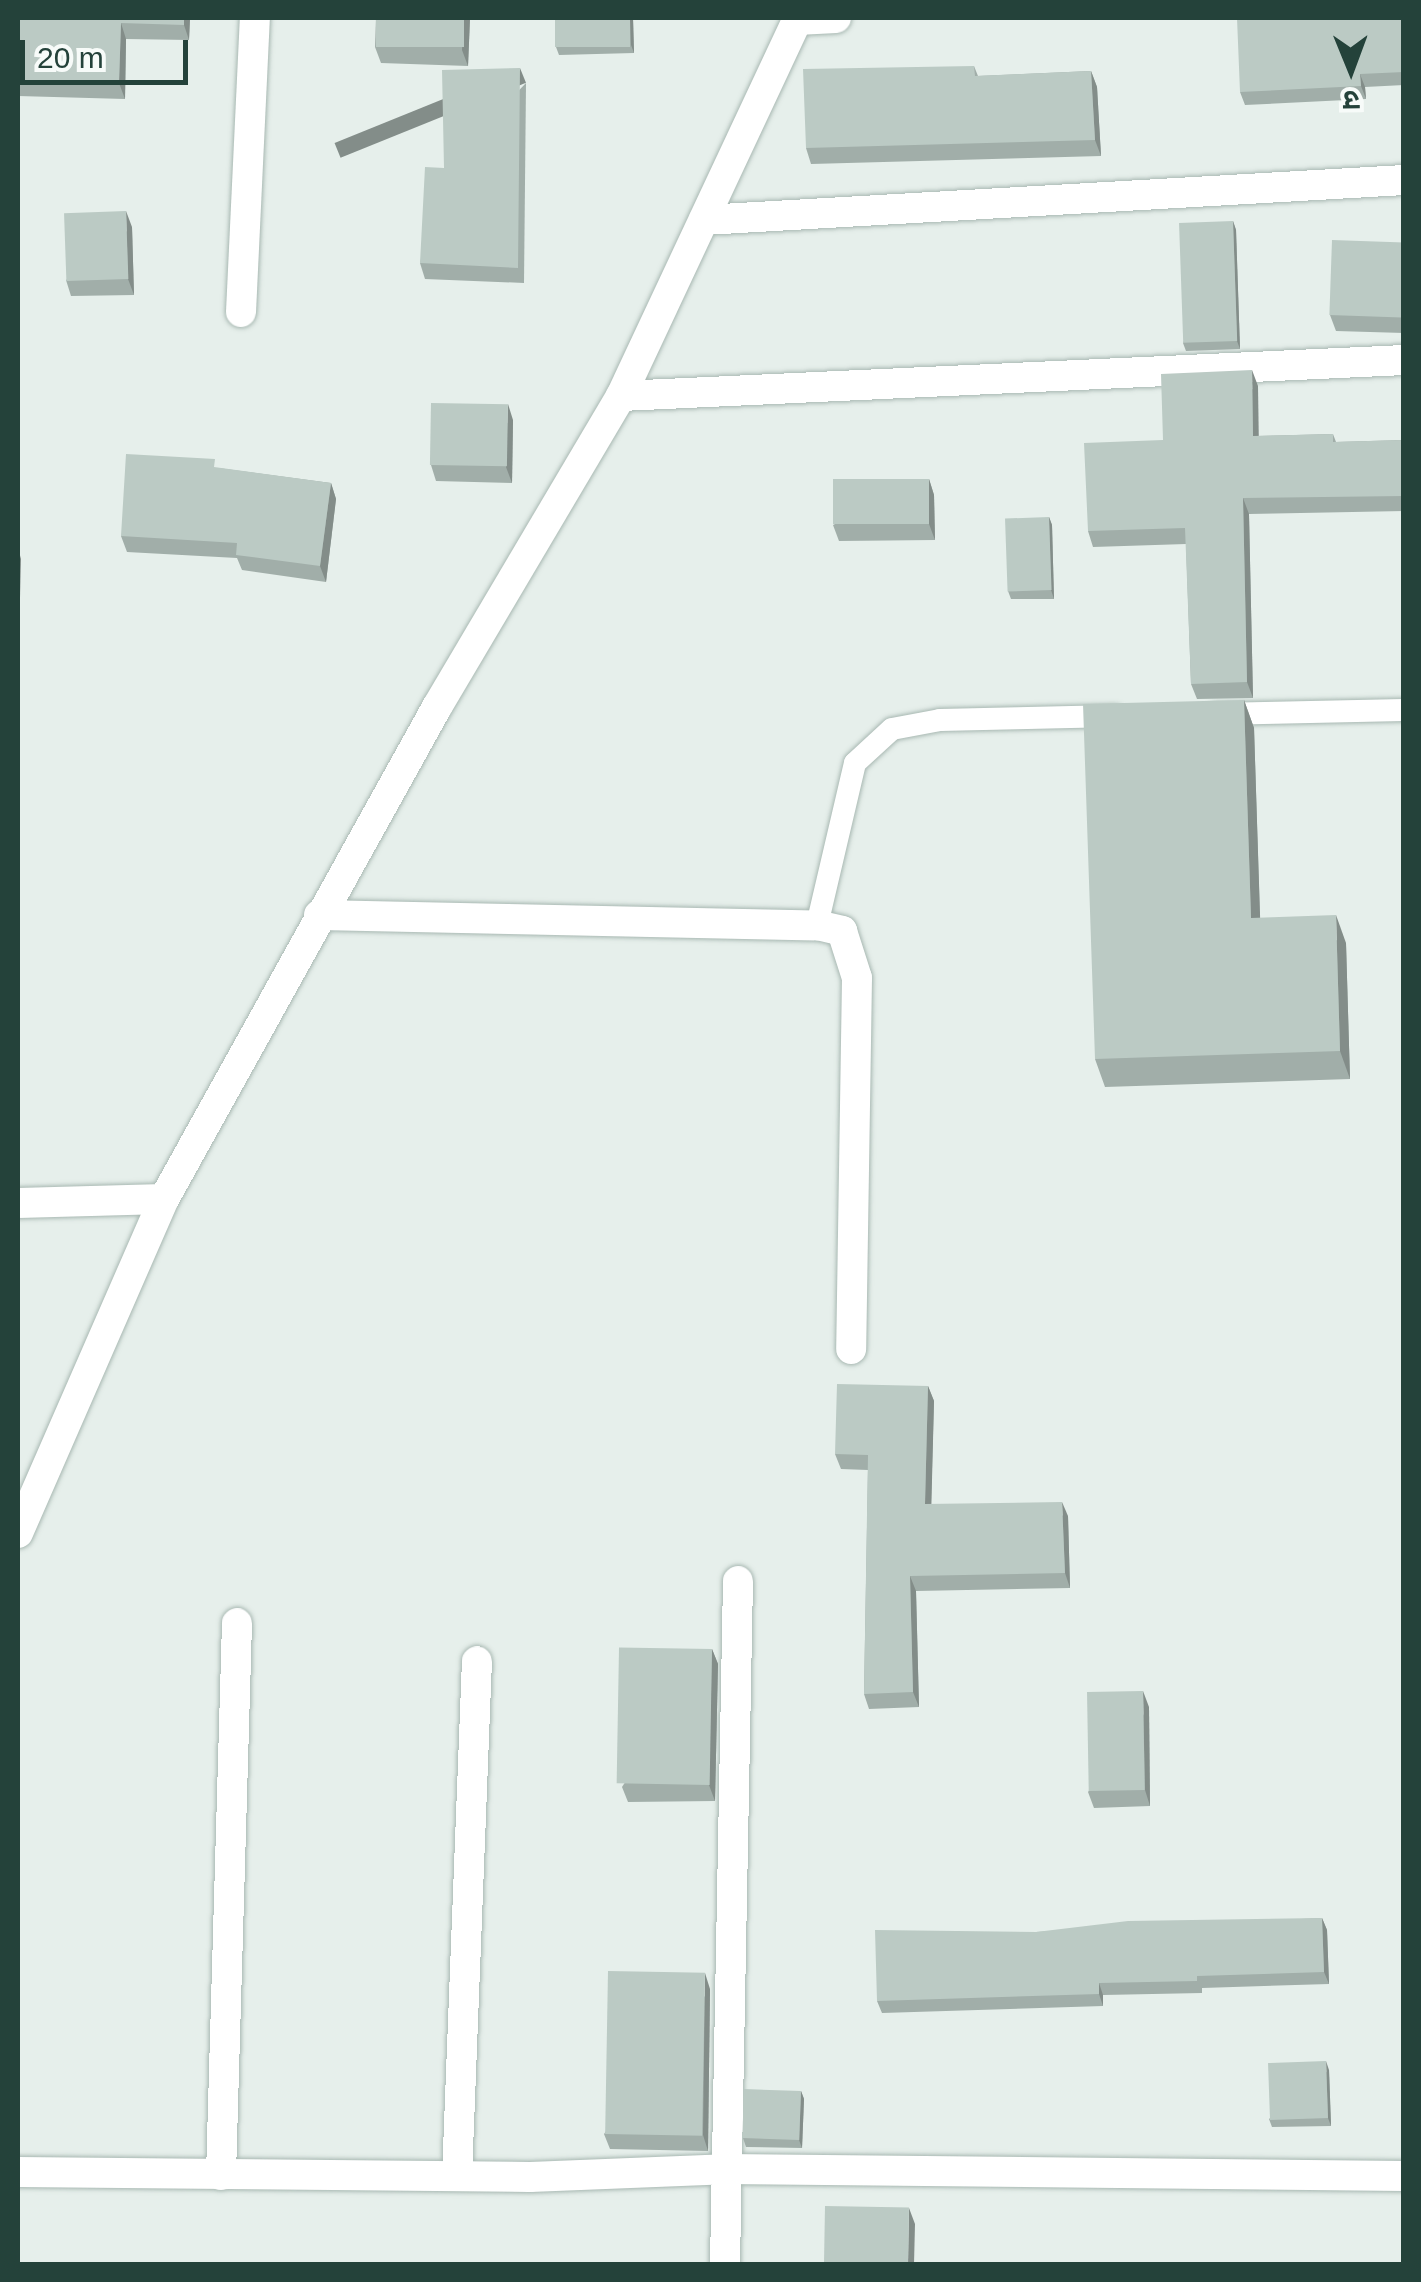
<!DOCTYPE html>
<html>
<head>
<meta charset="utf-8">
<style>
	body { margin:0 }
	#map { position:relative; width:1421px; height:2282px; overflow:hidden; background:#e6efeb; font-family:Helvetica,"Noto Sans Devanagari",sans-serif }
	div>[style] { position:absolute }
	.roads { filter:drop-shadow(0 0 2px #a8b8b2) drop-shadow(0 0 2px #a8b8b2) }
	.service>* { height:22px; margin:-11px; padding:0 11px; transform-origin:11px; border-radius:11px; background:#fff }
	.minor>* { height:30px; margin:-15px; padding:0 15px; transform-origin:15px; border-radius:15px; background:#fff }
	.wall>* { inset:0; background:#a1aea9 }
	.shaded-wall>* { inset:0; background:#838d89; transform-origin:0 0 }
	.building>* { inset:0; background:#bbcac4; transform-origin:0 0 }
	span { translate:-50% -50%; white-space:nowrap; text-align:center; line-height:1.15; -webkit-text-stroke:10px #f7fbf9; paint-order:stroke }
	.frame { position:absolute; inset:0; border:20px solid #24423a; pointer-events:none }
	.north { position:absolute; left:1301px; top:20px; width:100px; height:100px; -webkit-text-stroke:8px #f7fbf9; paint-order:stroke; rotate:179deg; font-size:28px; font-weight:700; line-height:40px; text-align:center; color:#24423a }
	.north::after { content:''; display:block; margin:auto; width:35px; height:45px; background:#24423a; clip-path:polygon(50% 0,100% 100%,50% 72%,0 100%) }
	.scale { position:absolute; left:20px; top:40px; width:168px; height:45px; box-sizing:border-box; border:5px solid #24423a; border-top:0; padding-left:12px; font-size:30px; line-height:35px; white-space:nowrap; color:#24423a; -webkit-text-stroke:8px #f7fbf9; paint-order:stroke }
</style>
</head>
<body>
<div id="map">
	<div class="roads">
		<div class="service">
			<i style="left:1217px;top:714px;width:187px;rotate:-1.2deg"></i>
			<i style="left:817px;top:925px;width:166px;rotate:-76.8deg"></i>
			<i style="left:855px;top:763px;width:50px;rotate:-42.6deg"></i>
			<i style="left:892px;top:729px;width:49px;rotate:-10.6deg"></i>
			<i style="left:940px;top:720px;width:175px;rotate:-1.3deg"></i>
		</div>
		<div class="minor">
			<i style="left:797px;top:20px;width:39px;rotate:-3deg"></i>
			<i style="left:704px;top:220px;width:701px;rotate:-3.27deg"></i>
			<i style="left:241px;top:312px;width:294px;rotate:-87.3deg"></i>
			<i style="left:621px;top:396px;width:784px;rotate:-2.63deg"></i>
			<i style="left:319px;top:915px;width:498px;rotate:1.2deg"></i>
			<i style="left:817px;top:925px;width:26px;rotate:13deg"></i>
			<i style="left:842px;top:931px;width:49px;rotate:72.3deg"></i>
			<i style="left:857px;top:978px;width:371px;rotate:90.9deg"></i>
			<i style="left:18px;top:1203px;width:146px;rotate:-1.6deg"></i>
			<i style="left:18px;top:1533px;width:365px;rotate:-66.4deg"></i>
			<i style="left:164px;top:1199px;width:563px;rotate:-60.98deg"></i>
			<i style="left:437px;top:707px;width:361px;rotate:-59.4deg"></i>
			<i style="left:621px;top:396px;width:417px;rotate:-64.9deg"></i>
			<i style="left:18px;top:2172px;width:512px;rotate:0.56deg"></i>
			<i style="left:530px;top:2177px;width:195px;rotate:-2.3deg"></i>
			<i style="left:725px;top:2169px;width:679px;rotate:0.59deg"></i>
			<i style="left:221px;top:2175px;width:552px;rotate:-88.34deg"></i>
			<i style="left:457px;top:2176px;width:515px;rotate:-87.78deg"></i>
			<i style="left:725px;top:2264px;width:683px;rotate:-88.91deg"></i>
		</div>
	</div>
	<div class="wall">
		<i style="clip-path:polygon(18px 18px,190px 18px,189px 40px,126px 39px,125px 99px,18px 96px)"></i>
		<i style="clip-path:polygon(376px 18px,470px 18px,468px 66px,381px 63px,375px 47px)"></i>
		<i style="clip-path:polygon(633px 18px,634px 53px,559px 55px,556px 47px)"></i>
		<i style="clip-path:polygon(1404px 18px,1404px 85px,1365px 87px,1366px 99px,1245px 105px,1240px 92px)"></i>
		<i style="clip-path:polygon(974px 66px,978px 76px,1091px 71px,1097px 87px,1101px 156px,811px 164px,806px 148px)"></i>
		<i style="clip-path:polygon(526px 83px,524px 283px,425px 279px,420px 263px,444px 168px)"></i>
		<i style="clip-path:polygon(1233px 221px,1236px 230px,1240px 349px,1186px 351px,1183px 343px)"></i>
		<i style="clip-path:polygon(132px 227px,134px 295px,71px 296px,66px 280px)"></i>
		<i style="clip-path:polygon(1404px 242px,1404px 333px,1336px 331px,1330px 315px)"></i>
		<i style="clip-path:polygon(1258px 386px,1258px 436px,1333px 434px,1336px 442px,1404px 440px,1404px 511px,1249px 514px,1253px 698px,1197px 699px,1191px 684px,1186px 544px,1093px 547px,1088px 531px,1163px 440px)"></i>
		<i style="clip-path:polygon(513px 420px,512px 483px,436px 481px,431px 465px)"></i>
		<i style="clip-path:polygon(218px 468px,331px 483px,336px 499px,326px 582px,242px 570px,237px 558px,127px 552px,121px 536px)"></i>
		<i style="clip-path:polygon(929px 479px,934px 495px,935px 540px,839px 541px,833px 525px)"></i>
		<i style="clip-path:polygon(1049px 517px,1052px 525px,1054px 599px,1011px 599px,1008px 591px)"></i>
		<i style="clip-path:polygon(1244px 700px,1254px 728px,1260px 918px,1346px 943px,1350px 1079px,1105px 1087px,1095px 1059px)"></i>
		<i style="clip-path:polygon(928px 1386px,934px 1401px,931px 1504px,1068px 1516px,1070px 1588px,916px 1591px,919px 1707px,869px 1709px,864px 1694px,868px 1470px,841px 1469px,835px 1454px)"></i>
		<i style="clip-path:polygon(712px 1649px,718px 1664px,715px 1801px,628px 1802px,622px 1787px)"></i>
		<i style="clip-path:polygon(1149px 1707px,1150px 1806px,1094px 1808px,1088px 1792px)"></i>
		<i style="clip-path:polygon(1322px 1918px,1327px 1930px,1329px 1984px,1202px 1988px,1202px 1993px,1103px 1995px,1103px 2006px,882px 2013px,877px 2001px,1036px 1932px)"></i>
		<i style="clip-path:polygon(710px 1989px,708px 2151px,610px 2149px,604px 2134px)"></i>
		<i style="clip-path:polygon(1329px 2070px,1331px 2126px,1272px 2127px,1269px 2119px)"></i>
		<i style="clip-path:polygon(801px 2091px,804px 2099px,802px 2148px,746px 2147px,743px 2138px)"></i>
	</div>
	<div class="shaded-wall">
		<i style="clip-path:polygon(184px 18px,190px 18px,189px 40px,184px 25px)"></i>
		<i style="clip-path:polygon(464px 18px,470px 18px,468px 66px,462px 50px)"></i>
		<i style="clip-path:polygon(630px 18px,633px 18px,634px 53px,631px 45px)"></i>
		<i style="clip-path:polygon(121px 23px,126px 39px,125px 99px,119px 83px)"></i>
		<i style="left:520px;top:68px;width:16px;height:200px;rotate:68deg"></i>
		<i style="clip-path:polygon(1091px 71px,1097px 87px,1101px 156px,1095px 140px)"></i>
		<i style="clip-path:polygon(1360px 74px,1365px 87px,1366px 99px,1361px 86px)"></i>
		<i style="clip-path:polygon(126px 211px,132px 227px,134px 295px,128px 279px)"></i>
		<i style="clip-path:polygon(1233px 221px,1236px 230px,1240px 349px,1237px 341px)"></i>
		<i style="clip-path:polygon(1252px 370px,1258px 386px,1259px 452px,1253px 436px)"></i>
		<i style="clip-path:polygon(508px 404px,513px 420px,512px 483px,506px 467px)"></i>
		<i style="clip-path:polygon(929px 479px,934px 495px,935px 540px,929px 524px)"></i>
		<i style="clip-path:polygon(331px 483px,336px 499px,326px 582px,320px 566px)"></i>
		<i style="clip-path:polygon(1243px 498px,1249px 514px,1253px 698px,1247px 682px)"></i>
		<i style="clip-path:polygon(1049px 517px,1052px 525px,1054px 599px,1051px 590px)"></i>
		<i style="clip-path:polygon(18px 548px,21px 559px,19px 637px,18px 632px)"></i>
		<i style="clip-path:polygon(1244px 700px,1254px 728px,1261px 946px,1251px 918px)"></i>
		<i style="clip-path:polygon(1336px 915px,1346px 943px,1350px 1079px,1340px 1051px)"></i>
		<i style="clip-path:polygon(928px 1386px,934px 1401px,931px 1519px,925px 1504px)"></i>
		<i style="clip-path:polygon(1062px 1502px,1068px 1516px,1070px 1588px,1065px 1573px)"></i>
		<i style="clip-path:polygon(910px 1576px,916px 1591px,919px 1707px,913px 1692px)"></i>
		<i style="clip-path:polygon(712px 1649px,718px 1664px,715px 1801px,709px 1785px)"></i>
		<i style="clip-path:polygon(1143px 1691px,1149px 1707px,1150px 1806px,1145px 1790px)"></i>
		<i style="clip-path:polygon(1322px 1918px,1327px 1930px,1329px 1984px,1324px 1972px)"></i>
		<i style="clip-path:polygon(705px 1973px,710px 1989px,708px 2151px,703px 2135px)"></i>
		<i style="clip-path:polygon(1099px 1983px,1103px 1995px,1103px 2006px,1099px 1994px)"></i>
		<i style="clip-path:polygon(1326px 2061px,1329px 2070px,1331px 2126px,1328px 2118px)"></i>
		<i style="clip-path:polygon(801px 2091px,804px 2099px,802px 2148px,799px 2140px)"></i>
		<i style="clip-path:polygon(909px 2208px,915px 2224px,914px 2264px,908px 2264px)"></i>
	</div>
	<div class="building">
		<i style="clip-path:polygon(18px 18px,184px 18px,184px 25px,121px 23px,119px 83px,18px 81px)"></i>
		<i style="left:376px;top:18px;width:88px;height:29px"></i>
		<i style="left:555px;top:18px;width:75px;height:29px"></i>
		<i style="clip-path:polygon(1237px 18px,1404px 18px,1404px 72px,1360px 74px,1361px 86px,1240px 92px)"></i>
		<i style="clip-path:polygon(974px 66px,975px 76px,1091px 71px,1095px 140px,806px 148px,803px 69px)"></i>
		<i style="clip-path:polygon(520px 68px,518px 268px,420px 263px,425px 167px,444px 168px,442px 70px)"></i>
		<i style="left:126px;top:211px;width:68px;height:62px;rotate:88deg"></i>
		<i style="left:1233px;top:221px;width:120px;height:54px;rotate:88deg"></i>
		<i style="left:1332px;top:240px;width:72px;height:75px;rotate:2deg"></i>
		<i style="clip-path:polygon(1252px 370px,1253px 436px,1333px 434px,1333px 442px,1404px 440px,1404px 496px,1243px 498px,1247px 682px,1191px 684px,1185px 528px,1088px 531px,1084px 443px,1163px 440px,1161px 374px)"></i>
		<i style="left:431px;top:403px;width:77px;height:62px;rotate:1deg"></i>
		<i style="clip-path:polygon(126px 454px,215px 459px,214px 467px,331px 483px,320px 566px,236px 555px,237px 543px,121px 536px)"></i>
		<i style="left:929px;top:479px;width:45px;height:96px;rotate:90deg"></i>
		<i style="left:1049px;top:517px;width:73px;height:44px;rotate:88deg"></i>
		<i style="clip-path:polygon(1244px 700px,1251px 918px,1336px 915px,1340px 1051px,1095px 1059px,1083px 704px)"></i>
		<i style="clip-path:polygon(837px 1384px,928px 1386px,925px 1504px,1062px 1502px,1065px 1573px,910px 1576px,913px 1692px,864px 1694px,868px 1455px,835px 1454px)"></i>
		<i style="left:712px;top:1649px;width:136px;height:93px;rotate:91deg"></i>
		<i style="left:1143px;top:1691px;width:99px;height:56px;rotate:89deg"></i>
		<i style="clip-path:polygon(1322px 1918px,1324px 1972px,1197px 1976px,1197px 1981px,1099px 1983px,1099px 1994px,877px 2001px,875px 1930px,1036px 1932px,1128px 1921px)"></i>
		<i style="left:608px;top:1971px;width:97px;height:163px;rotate:1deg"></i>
		<i style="left:1326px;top:2061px;width:57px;height:58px;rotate:88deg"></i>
		<i style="left:744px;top:2089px;width:57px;height:49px;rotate:2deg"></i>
		<i style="left:825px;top:2206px;width:84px;height:58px;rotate:1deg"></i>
	</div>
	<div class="frame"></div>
	<div class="north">उ</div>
	<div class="scale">20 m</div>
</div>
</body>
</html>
